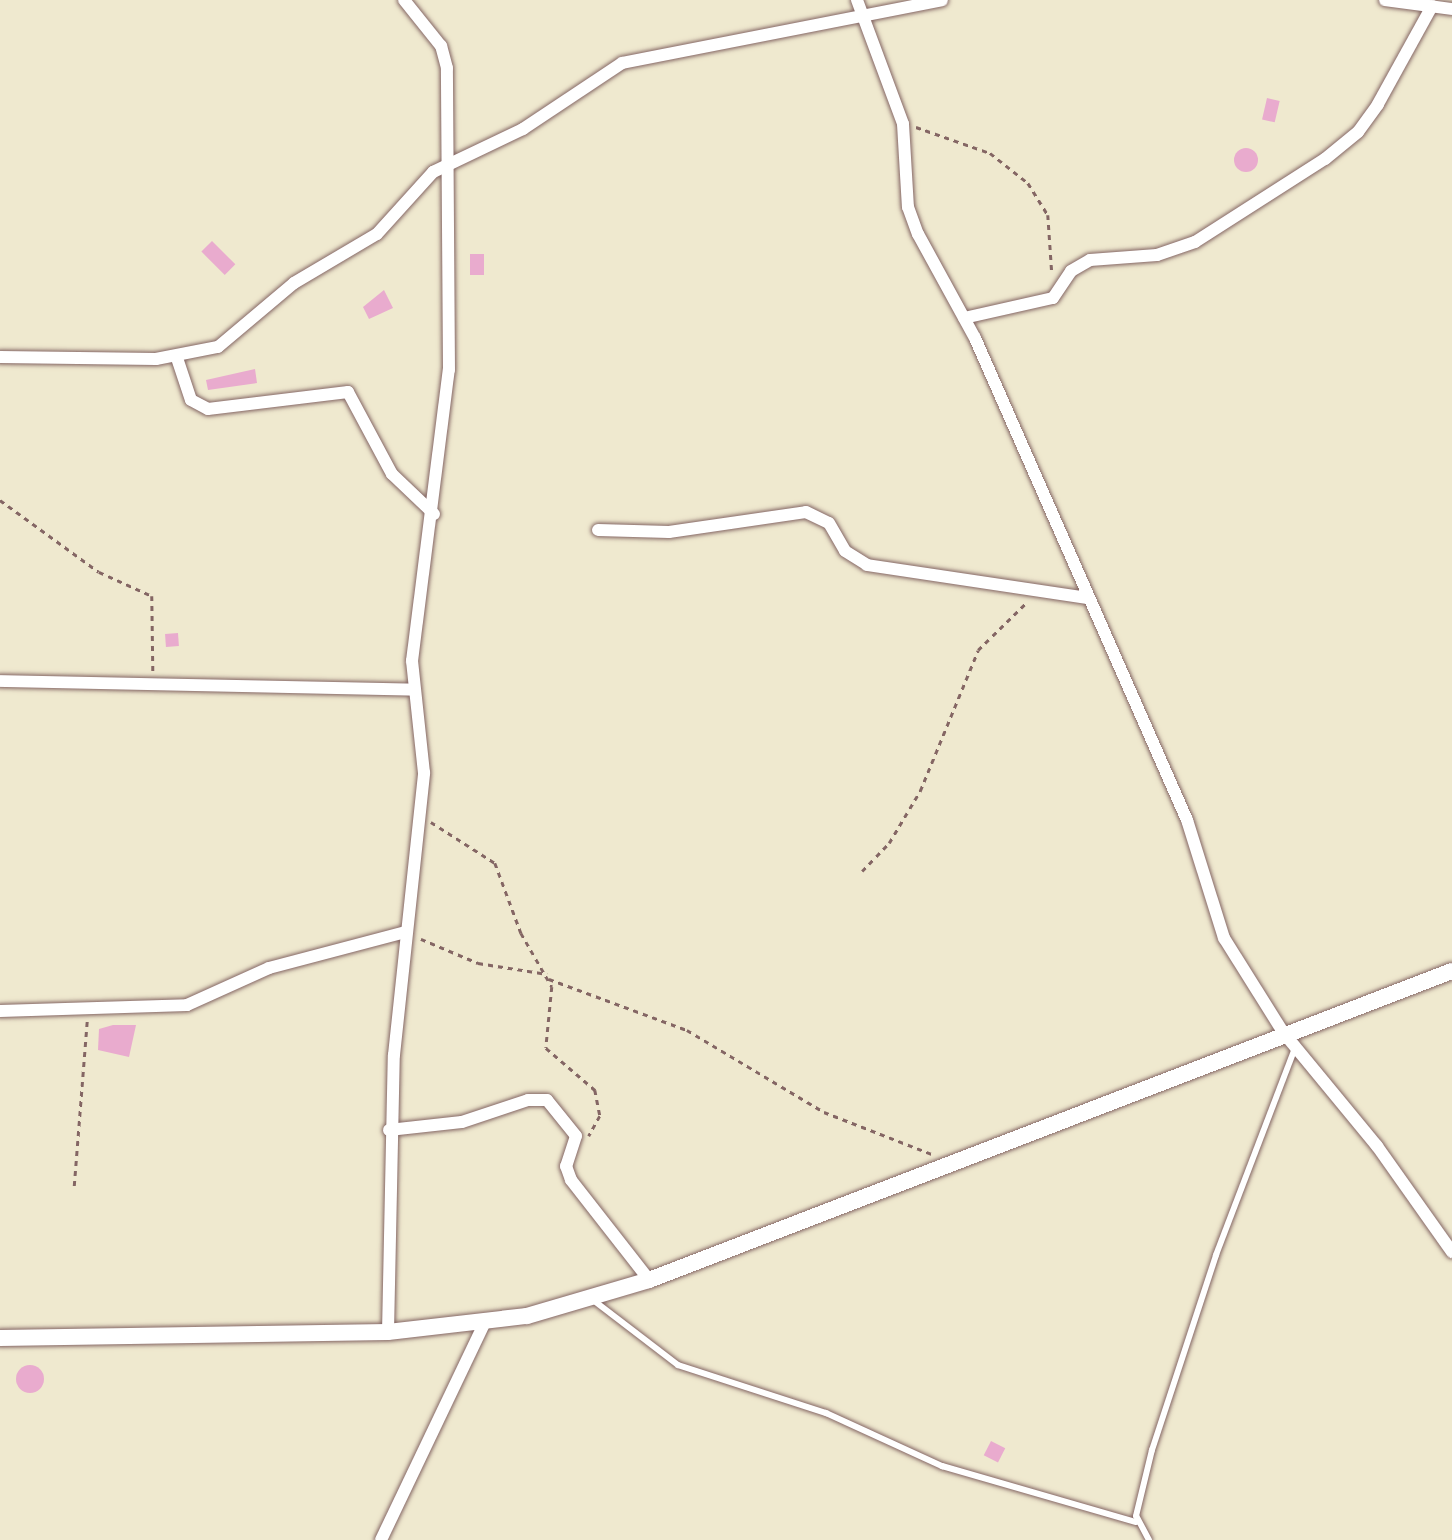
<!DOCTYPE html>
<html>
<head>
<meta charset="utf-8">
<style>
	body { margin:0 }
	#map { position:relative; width:1452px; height:1540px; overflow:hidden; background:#efe9cf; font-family:Pangolin,sans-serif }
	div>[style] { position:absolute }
	.building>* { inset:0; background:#e9abce; transform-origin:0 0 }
	.round { border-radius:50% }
	.path>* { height:2.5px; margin-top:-1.25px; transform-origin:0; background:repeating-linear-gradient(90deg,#846664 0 5px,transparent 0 10px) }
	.roads { filter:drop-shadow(0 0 2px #846664) drop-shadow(0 0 2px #846664) }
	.service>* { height:6px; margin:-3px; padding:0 3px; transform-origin:3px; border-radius:3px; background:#fff }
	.minor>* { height:12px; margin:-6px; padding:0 6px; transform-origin:6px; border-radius:6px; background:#fff }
	.tertiary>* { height:16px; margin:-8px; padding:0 8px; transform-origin:8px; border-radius:8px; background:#fff }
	span { translate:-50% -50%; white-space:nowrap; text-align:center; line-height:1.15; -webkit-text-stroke:5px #fdfcf7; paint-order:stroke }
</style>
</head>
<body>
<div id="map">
	<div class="building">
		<i style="left:1267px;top:98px;width:13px;height:22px;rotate:13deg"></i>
		<i class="round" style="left:1234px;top:148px;width:24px;height:24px"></i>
		<i style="left:212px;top:241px;width:33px;height:15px;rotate:45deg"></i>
		<i style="left:470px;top:254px;width:14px;height:21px"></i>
		<i style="clip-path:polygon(384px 290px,393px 308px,369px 319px,363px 307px)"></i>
		<i style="clip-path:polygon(255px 369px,257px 383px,208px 390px,206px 380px)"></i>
		<i style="left:178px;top:633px;width:13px;height:13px;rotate:86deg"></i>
		<i style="clip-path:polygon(113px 1025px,136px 1025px,129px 1057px,98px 1050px,99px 1029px)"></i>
		<i class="round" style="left:16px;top:1365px;width:28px;height:28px"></i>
		<i style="left:991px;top:1441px;width:16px;height:16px;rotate:27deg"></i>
	</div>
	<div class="path">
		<i style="left:916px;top:127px;width:78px;rotate:19.4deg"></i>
		<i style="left:990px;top:153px;width:48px;rotate:38.3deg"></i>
		<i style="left:1028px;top:183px;width:38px;rotate:58deg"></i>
		<i style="left:1048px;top:215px;width:58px;rotate:86.1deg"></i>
		<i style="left:0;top:500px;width:122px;rotate:36deg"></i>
		<i style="left:99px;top:572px;width:58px;rotate:24.4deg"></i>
		<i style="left:152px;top:596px;width:75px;rotate:89.2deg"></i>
		<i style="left:431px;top:822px;width:76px;rotate:32.6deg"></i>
		<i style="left:495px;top:863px;width:75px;rotate:69.6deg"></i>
		<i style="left:521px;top:933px;width:62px;rotate:60.1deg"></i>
		<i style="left:552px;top:987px;width:61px;rotate:95.6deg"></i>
		<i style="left:546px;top:1048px;width:65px;rotate:40.6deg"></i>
		<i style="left:595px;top:1090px;width:26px;rotate:79deg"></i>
		<i style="left:600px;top:1116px;width:23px;rotate:119deg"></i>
		<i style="left:862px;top:871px;width:39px;rotate:-46deg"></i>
		<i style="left:889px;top:843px;width:61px;rotate:-59.2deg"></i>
		<i style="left:920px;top:791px;width:152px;rotate:-67.6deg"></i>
		<i style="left:978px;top:650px;width:69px;rotate:-44.4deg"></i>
		<i style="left:421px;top:939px;width:62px;rotate:22.8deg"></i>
		<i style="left:478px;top:963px;width:70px;rotate:9.1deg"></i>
		<i style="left:549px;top:979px;width:147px;rotate:20.3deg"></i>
		<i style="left:687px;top:1030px;width:160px;rotate:30.9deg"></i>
		<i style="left:824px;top:1112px;width:116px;rotate:21.3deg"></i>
		<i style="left:74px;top:1186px;width:165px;rotate:-85.5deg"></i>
	</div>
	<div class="roads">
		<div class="service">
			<i style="left:593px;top:1300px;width:107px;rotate:37.4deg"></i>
			<i style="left:678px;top:1365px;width:156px;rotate:18deg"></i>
			<i style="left:826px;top:1413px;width:128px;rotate:24.6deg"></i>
			<i style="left:942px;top:1466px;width:202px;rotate:16.1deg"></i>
			<i style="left:1149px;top:1540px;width:27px;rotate:-118deg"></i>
			<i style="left:1136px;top:1516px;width:68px;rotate:-76.4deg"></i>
			<i style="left:1152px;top:1450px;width:205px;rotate:-71.8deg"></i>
			<i style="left:1216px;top:1255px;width:222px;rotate:-69.1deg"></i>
		</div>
		<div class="minor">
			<i style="left:857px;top:0;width:132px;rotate:69.6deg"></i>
			<i style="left:903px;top:124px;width:83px;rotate:86.6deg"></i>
			<i style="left:908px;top:207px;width:29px;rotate:70deg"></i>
			<i style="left:918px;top:234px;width:119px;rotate:61.3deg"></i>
			<i style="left:975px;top:338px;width:527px;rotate:66.26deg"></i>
			<i style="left:1187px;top:820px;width:124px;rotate:72.6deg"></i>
			<i style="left:1224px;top:938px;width:111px;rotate:57.9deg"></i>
			<i style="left:1283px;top:1032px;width:148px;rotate:50.5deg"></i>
			<i style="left:1377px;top:1146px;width:130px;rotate:54.7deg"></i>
			<i style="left:1385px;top:0;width:68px;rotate:7.7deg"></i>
			<i style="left:964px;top:318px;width:91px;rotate:-12.7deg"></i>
			<i style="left:1053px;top:298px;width:32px;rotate:-56deg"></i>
			<i style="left:1071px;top:271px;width:22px;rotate:-30deg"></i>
			<i style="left:1090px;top:260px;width:67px;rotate:-4.3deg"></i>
			<i style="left:1157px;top:255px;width:40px;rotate:-18.9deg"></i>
			<i style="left:1195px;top:242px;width:154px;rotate:-32.6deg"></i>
			<i style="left:1325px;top:159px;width:43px;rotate:-39.3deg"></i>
			<i style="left:1358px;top:132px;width:34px;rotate:-54deg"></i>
			<i style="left:1378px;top:104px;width:112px;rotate:-61.1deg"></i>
			<i style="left:0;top:357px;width:156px;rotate:0.7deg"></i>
			<i style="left:156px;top:359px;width:63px;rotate:-11deg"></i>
			<i style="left:218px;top:347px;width:99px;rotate:-40.1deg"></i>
			<i style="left:294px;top:283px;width:96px;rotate:-30.6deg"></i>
			<i style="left:377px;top:234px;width:84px;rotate:-47.9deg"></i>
			<i style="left:433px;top:172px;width:100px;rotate:-25.5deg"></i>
			<i style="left:523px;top:129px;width:119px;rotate:-33.7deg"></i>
			<i style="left:622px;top:63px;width:326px;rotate:-11.1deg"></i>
			<i style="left:177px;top:358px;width:44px;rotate:71.6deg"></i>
			<i style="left:191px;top:400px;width:19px;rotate:28deg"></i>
			<i style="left:208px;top:409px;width:141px;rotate:-6.9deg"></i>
			<i style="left:348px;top:392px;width:93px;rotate:61.8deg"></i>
			<i style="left:392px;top:474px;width:58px;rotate:43.6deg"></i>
			<i style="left:598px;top:530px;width:71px;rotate:1.6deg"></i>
			<i style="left:669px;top:532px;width:138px;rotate:-8.3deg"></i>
			<i style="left:806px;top:512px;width:25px;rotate:26deg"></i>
			<i style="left:829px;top:523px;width:32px;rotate:60deg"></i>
			<i style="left:845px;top:551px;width:26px;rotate:32deg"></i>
			<i style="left:867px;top:565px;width:222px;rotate:8.5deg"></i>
			<i style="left:0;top:681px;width:413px;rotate:1.2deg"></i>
			<i style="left:0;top:1011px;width:187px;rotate:-1.8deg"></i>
			<i style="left:187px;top:1005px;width:90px;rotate:-24.3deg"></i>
			<i style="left:269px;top:968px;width:141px;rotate:-14.8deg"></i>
			<i style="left:389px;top:1130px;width:73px;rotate:-6.3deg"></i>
			<i style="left:462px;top:1122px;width:70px;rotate:-18.4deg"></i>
			<i style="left:528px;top:1100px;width:19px"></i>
			<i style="left:547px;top:1100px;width:46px;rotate:51.1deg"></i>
			<i style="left:576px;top:1136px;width:32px;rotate:108deg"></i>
			<i style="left:566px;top:1166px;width:15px;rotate:70deg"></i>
			<i style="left:571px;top:1180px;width:127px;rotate:52deg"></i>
			<i style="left:388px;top:1332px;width:277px;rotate:-88.8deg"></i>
			<i style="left:394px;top:1055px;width:284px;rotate:-83.9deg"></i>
			<i style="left:424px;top:773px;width:113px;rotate:-96.1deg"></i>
			<i style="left:412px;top:661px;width:293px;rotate:-82.8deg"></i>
			<i style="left:449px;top:370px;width:302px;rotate:-90.4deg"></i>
			<i style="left:447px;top:68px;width:23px;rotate:-105deg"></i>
			<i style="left:441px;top:46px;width:59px;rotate:-128.8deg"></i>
			<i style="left:381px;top:1540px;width:237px;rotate:-64.5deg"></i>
		</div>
		<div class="tertiary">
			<i style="left:0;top:1338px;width:388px;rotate:-0.9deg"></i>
			<i style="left:388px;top:1332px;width:140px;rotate:-6.6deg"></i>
			<i style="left:527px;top:1316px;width:127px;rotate:-16.4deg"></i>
			<i style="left:649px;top:1280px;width:860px;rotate:-21.05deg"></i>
		</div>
	</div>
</div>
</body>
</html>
